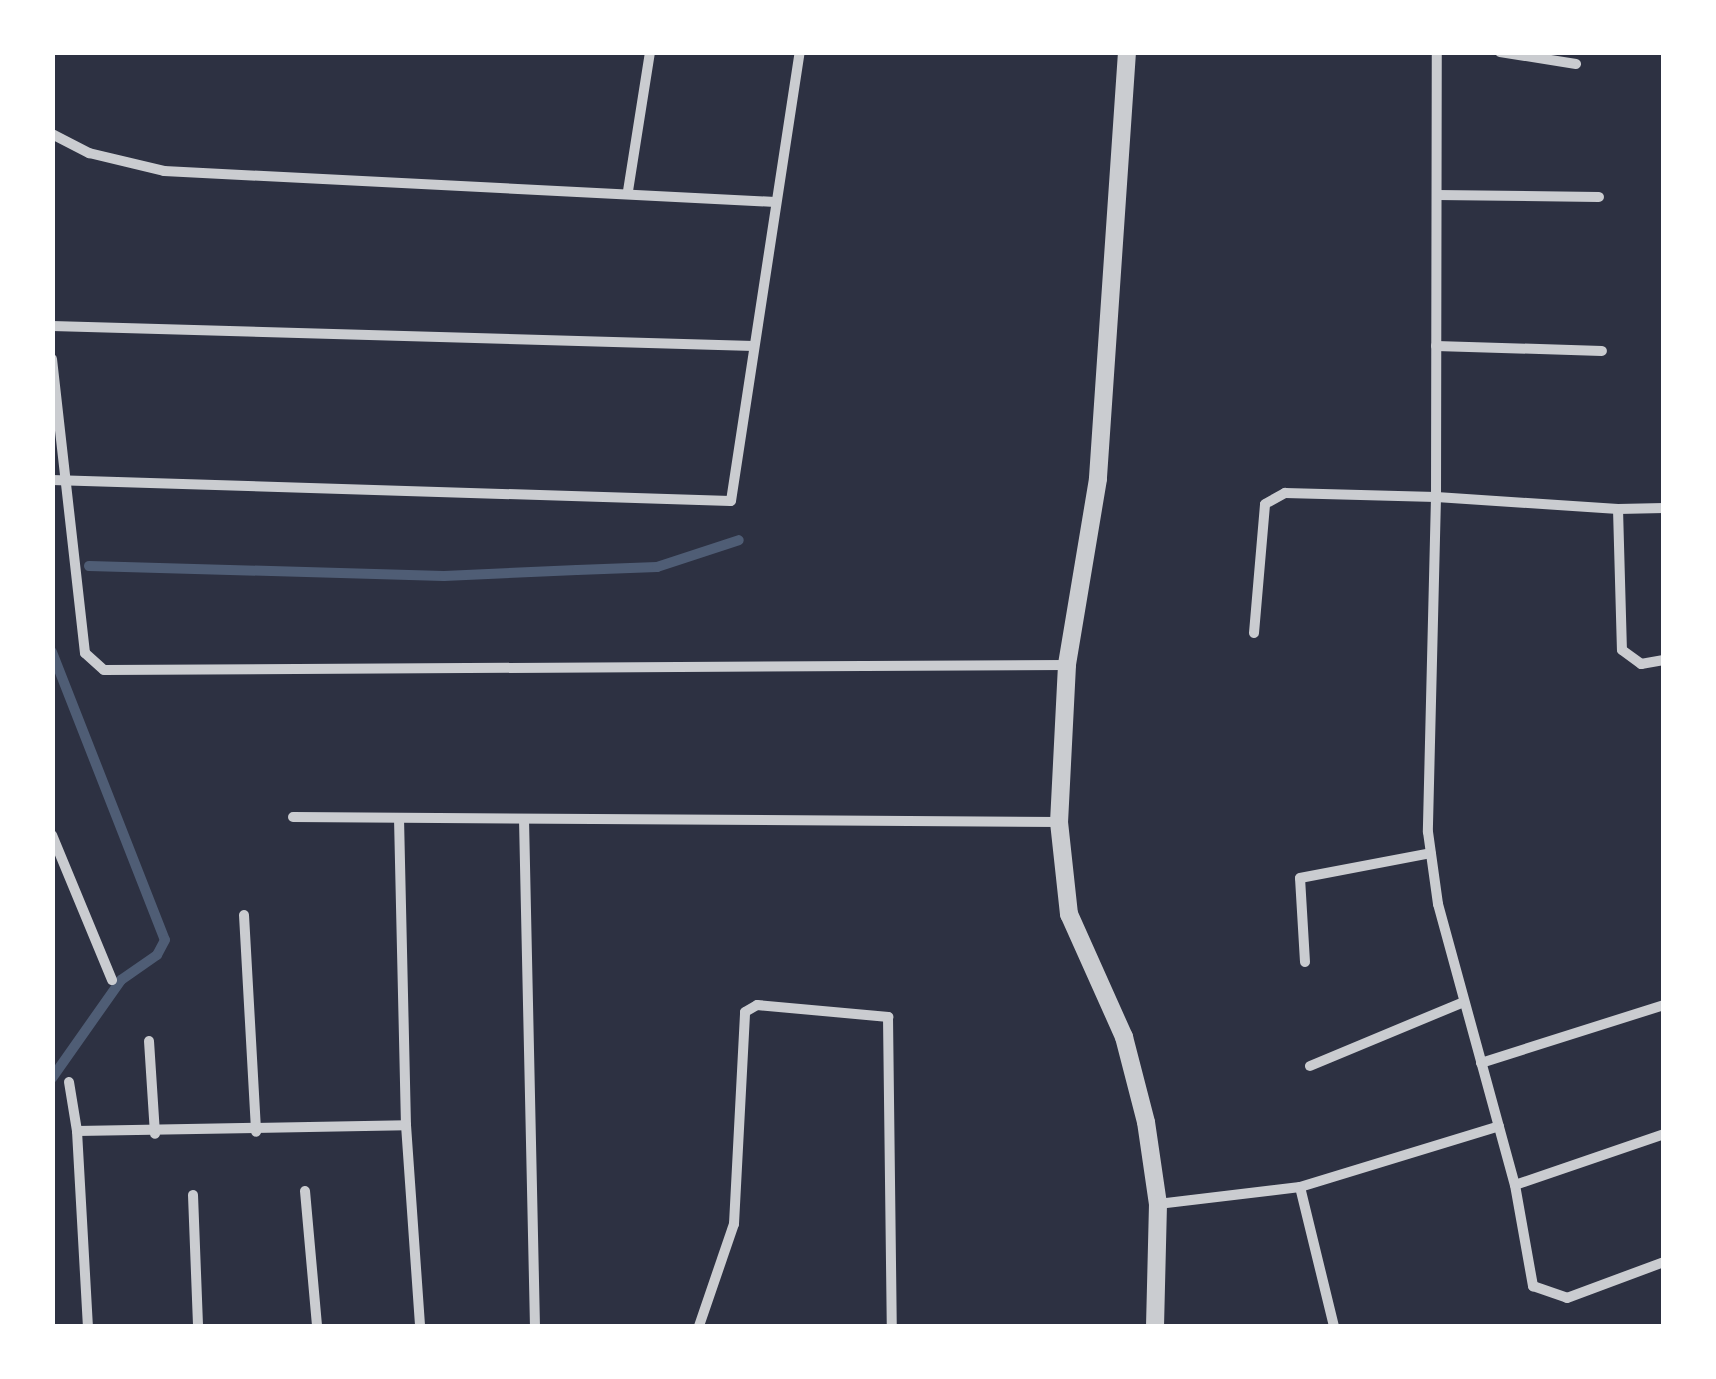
<!DOCTYPE html>
<html>
<head>
<meta charset="utf-8">
<style>
	body { margin:0 }
	#map { position:relative; width:1716px; height:1379px; overflow:hidden; background:#2d3142; font-family:"Nunito Sans",sans-serif }
	div>[style] { position:absolute }
	.stream>* { height:10px; margin:-5px; padding:0 5px; transform-origin:5px; border-radius:5px; background:#4f5d75 }
	.minor>* { height:10px; margin:-5px; padding:0 5px; transform-origin:5px; border-radius:5px; background:#caccd0 }
	.tertiary>* { height:18px; margin:-9px; padding:0 9px; transform-origin:9px; border-radius:9px; background:#caccd0 }
	span { translate:-50% -50%; white-space:nowrap; text-align:center; line-height:1.15; -webkit-text-stroke:8px #fff; paint-order:stroke }
	.frame { position:absolute; inset:0; border:55px solid #fff; pointer-events:none }
</style>
</head>
<body>
<div id="map">
	<div class="stream">
		<i style="left:89px;top:566px;width:355px;rotate:1.6deg"></i>
		<i style="left:444px;top:576px;width:133px;rotate:-2.6deg"></i>
		<i style="left:577px;top:570px;width:80px;rotate:-2.1deg"></i>
		<i style="left:657px;top:567px;width:86px;rotate:-18.2deg"></i>
		<i style="left:52px;top:652px;width:309px;rotate:68.6deg"></i>
		<i style="left:165px;top:940px;width:17px;rotate:118deg"></i>
		<i style="left:157px;top:955px;width:44px;rotate:145.2deg"></i>
		<i style="left:121px;top:980px;width:120px;rotate:125.1deg"></i>
	</div>
	<div class="minor">
		<i style="left:1500px;top:52px;width:77px;rotate:9deg"></i>
		<i style="left:52px;top:134px;width:42px;rotate:27.2deg"></i>
		<i style="left:89px;top:153px;width:77px;rotate:13.5deg"></i>
		<i style="left:164px;top:171px;width:612px;rotate:2.9deg"></i>
		<i style="left:628px;top:191px;width:141px;rotate:-81deg"></i>
		<i style="left:1437px;top:195px;width:162px;rotate:0.7deg"></i>
		<i style="left:52px;top:326px;width:702px;rotate:1.63deg"></i>
		<i style="left:1436px;top:346px;width:166px;rotate:1.7deg"></i>
		<i style="left:52px;top:359px;width:296px;rotate:83.6deg"></i>
		<i style="left:85px;top:653px;width:25px;rotate:42deg"></i>
		<i style="left:104px;top:670px;width:963px;rotate:-0.3deg"></i>
		<i style="left:52px;top:480px;width:679px;rotate:1.77deg"></i>
		<i style="left:731px;top:501px;width:454px;rotate:-81.3deg"></i>
		<i style="left:1664px;top:508px;width:46px;rotate:178.8deg"></i>
		<i style="left:1618px;top:509px;width:141px;rotate:88.4deg"></i>
		<i style="left:1622px;top:650px;width:24px;rotate:36deg"></i>
		<i style="left:1641px;top:664px;width:23px;rotate:-10deg"></i>
		<i style="left:1618px;top:509px;width:182px;rotate:-176.2deg"></i>
		<i style="left:1436px;top:497px;width:335px;rotate:91.4deg"></i>
		<i style="left:1428px;top:832px;width:73px;rotate:82.1deg"></i>
		<i style="left:1438px;top:904px;width:291px;rotate:74.7deg"></i>
		<i style="left:1515px;top:1185px;width:103px;rotate:79.9deg"></i>
		<i style="left:1533px;top:1286px;width:36px;rotate:19deg"></i>
		<i style="left:1567px;top:1298px;width:103px;rotate:-20.4deg"></i>
		<i style="left:1254px;top:633px;width:129px;rotate:-85.1deg"></i>
		<i style="left:1265px;top:504px;width:23px;rotate:-29deg"></i>
		<i style="left:1285px;top:493px;width:151px;rotate:1.5deg"></i>
		<i style="left:1436px;top:497px;width:445px;rotate:-89.9deg"></i>
		<i style="left:293px;top:817px;width:766px;rotate:0.37deg"></i>
		<i style="left:399px;top:818px;width:307px;rotate:88.7deg"></i>
		<i style="left:406px;top:1125px;width:201px;rotate:86deg"></i>
		<i style="left:524px;top:819px;width:507px;rotate:88.76deg"></i>
		<i style="left:52px;top:835px;width:157px;rotate:67.5deg"></i>
		<i style="left:244px;top:915px;width:217px;rotate:86.8deg"></i>
		<i style="left:1305px;top:962px;width:84px;rotate:-93.4deg"></i>
		<i style="left:1300px;top:878px;width:133px;rotate:-10.8deg"></i>
		<i style="left:149px;top:1041px;width:93px;rotate:86.3deg"></i>
		<i style="left:1481px;top:1063px;width:192px;rotate:-17.6deg"></i>
		<i style="left:1310px;top:1066px;width:167px;rotate:-22.6deg"></i>
		<i style="left:69px;top:1082px;width:50px;rotate:80.7deg"></i>
		<i style="left:77px;top:1131px;width:329px;rotate:-1deg"></i>
		<i style="left:77px;top:1131px;width:195px;rotate:86.8deg"></i>
		<i style="left:1515px;top:1185px;width:157px;rotate:-18.9deg"></i>
		<i style="left:1300px;top:1187px;width:143px;rotate:76.3deg"></i>
		<i style="left:305px;top:1191px;width:136px;rotate:84.9deg"></i>
		<i style="left:193px;top:1195px;width:131px;rotate:87.8deg"></i>
		<i style="left:1158px;top:1204px;width:143px;rotate:-6.8deg"></i>
		<i style="left:1300px;top:1187px;width:208px;rotate:-17deg"></i>
		<i style="left:699px;top:1326px;width:108px;rotate:-71.1deg"></i>
		<i style="left:734px;top:1224px;width:212px;rotate:-87deg"></i>
		<i style="left:745px;top:1012px;width:14px;rotate:-30deg"></i>
		<i style="left:757px;top:1005px;width:132px;rotate:5.2deg"></i>
		<i style="left:888px;top:1017px;width:309px;rotate:89.3deg"></i>
	</div>
	<div class="tertiary">
		<i style="left:1127px;top:52px;width:428px;rotate:93.9deg"></i>
		<i style="left:1098px;top:479px;width:189px;rotate:99.5deg"></i>
		<i style="left:1067px;top:665px;width:157px;rotate:92.9deg"></i>
		<i style="left:1059px;top:822px;width:93px;rotate:83.8deg"></i>
		<i style="left:1069px;top:914px;width:135px;rotate:65.9deg"></i>
		<i style="left:1124px;top:1037px;width:88px;rotate:75.5deg"></i>
		<i style="left:1146px;top:1122px;width:83px;rotate:81.7deg"></i>
		<i style="left:1158px;top:1204px;width:122px;rotate:91.4deg"></i>
	</div>
	<div class="frame"></div>
</div>
</body>
</html>
